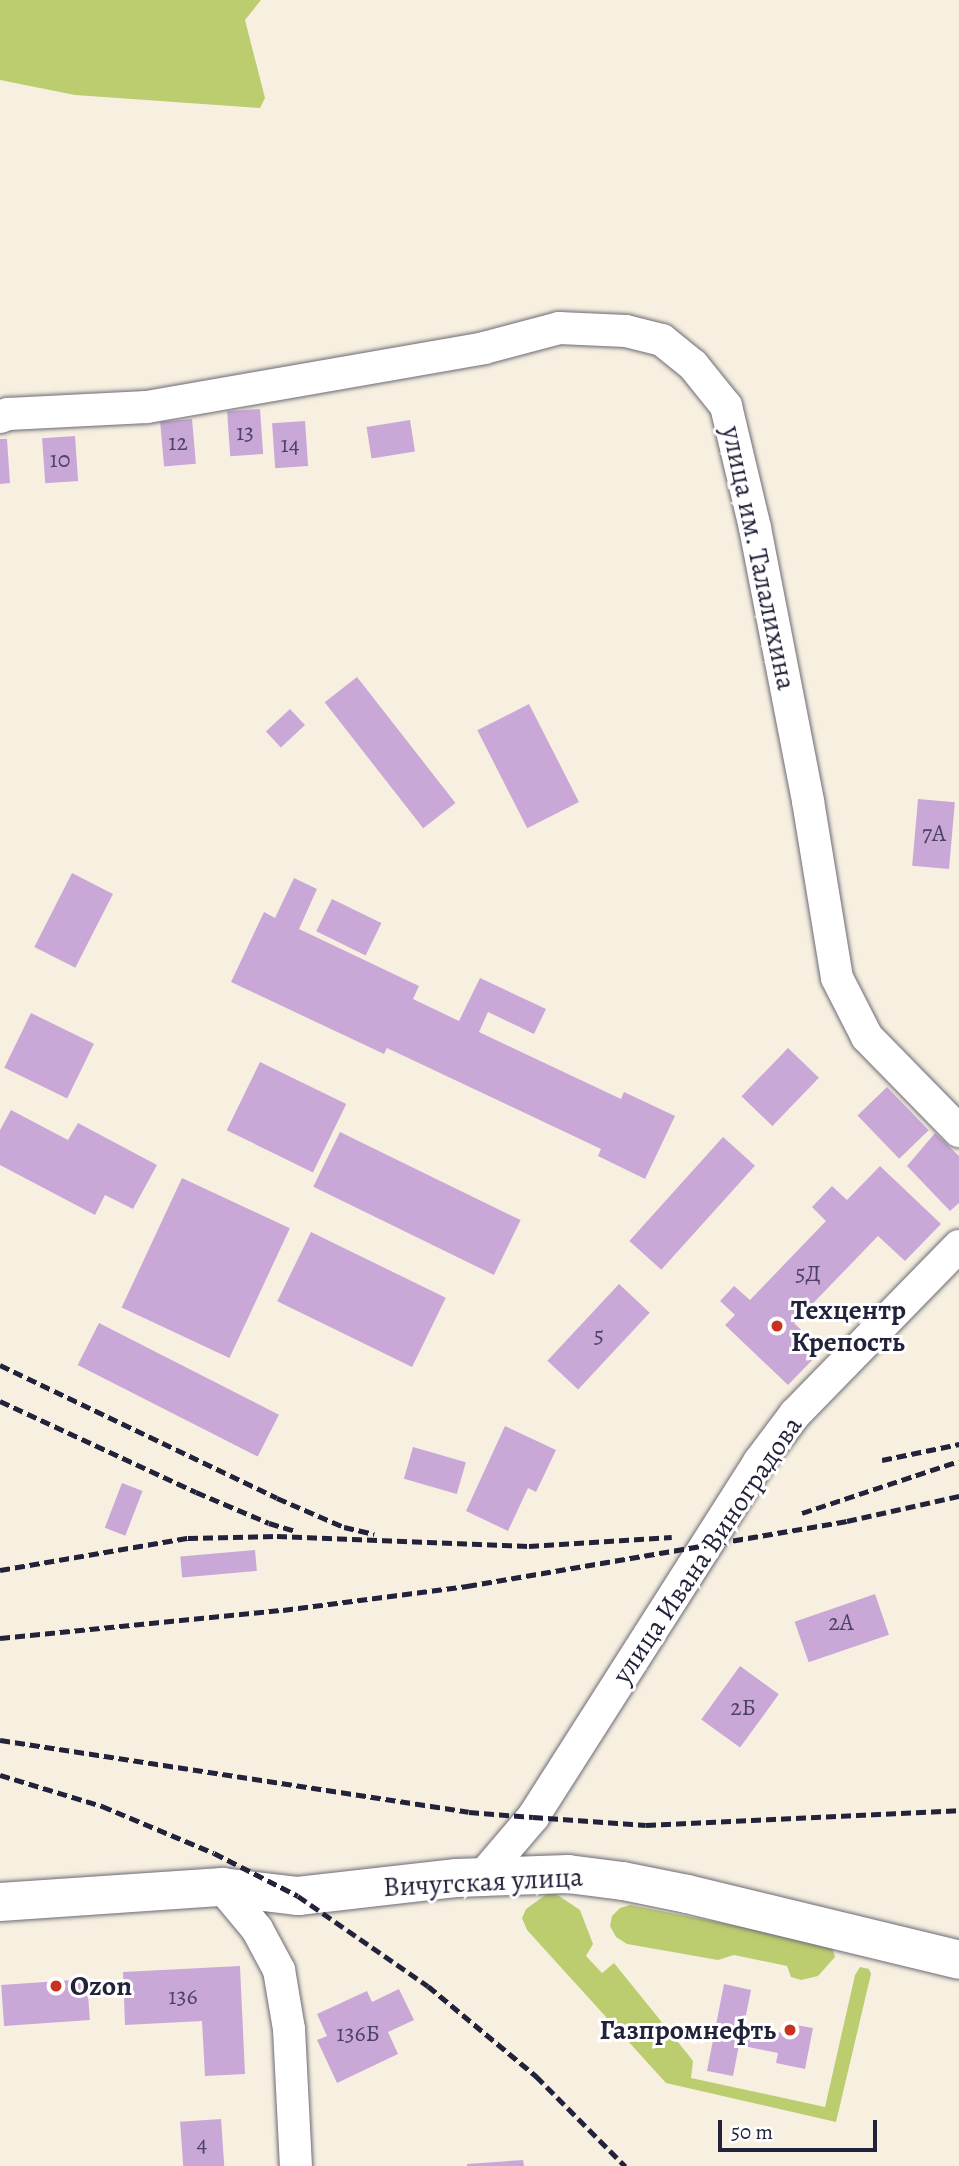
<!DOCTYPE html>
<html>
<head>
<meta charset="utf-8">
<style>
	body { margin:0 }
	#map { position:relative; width:959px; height:2166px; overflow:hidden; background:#f7f0e1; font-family:Alegreya,serif }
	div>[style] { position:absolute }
	.green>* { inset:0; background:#bccd70 }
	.building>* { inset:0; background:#c9a8d8; transform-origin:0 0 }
	.roads { filter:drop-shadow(0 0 2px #6d6a75) drop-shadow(0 0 2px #6d6a75) }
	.minor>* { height:32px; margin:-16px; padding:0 16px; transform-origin:16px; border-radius:16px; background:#fff }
	.major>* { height:38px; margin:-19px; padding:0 19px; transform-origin:19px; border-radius:19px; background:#fff }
	.rail>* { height:5px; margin-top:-2.5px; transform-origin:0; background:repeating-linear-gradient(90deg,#22223b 0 10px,transparent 0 15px) }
	.dots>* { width:19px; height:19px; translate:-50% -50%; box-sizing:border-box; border:4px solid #fff; border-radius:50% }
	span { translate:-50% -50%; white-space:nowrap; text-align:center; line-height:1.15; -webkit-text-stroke:6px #fff; paint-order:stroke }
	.number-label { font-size:24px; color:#4c4462 }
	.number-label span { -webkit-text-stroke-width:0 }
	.street-label { font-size:28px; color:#22223b }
	.poi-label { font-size:28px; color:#22223b; font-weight:700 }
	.left { translate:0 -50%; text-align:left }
	.right { translate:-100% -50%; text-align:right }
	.scale { position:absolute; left:718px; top:2120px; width:159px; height:32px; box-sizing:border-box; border:4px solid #22223b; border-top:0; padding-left:9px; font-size:21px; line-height:24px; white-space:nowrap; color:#22223b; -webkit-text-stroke:5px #fff; paint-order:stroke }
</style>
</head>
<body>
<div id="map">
	<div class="green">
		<i style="clip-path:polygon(0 0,261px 0,245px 20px,265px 98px,260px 108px,75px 95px,0 80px)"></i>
		<i style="clip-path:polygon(548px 1893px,556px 1894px,580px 1910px,593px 1944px,586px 1956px,602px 1973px,614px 1963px,690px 2057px,693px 2061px,691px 2078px,825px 2107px,855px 1975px,860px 1967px,869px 1969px,871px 1974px,836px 2122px,666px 2083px,527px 1930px,522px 1918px,526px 1909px)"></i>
		<i style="clip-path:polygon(630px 1905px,824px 1943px,832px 1947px,835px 1957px,818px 1976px,801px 1980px,791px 1977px,787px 1966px,734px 1955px,718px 1960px,627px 1944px,616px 1937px,610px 1926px,612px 1916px,620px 1908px)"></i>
	</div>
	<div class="building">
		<i style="left:260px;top:409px;width:45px;height:33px;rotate:86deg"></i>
		<i style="left:192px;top:419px;width:45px;height:32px;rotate:85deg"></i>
		<i style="left:410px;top:420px;width:32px;height:44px;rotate:81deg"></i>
		<i style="left:305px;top:421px;width:45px;height:33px;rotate:86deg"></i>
		<i style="left:75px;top:436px;width:45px;height:33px;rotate:86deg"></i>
		<i style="clip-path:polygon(0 439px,7px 439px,10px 483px,0 484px)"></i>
		<i style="left:357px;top:677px;width:160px;height:41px;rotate:52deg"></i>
		<i style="left:529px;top:704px;width:110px;height:58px;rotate:63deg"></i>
		<i style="left:290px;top:709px;width:22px;height:33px;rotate:47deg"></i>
		<i style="left:918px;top:799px;width:37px;height:67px;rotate:5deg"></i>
		<i style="left:72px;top:873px;width:46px;height:83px;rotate:27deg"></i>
		<i style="clip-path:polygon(294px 878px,317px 889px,299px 929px,419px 986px,413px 999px,459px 1021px,480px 978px,546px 1009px,534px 1034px,488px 1012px,479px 1032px,621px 1099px,624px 1092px,675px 1116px,645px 1179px,598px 1156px,601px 1149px,387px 1048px,384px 1054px,231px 982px,264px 912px,275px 918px)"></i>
		<i style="left:332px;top:899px;width:55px;height:36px;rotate:26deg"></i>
		<i style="left:31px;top:1013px;width:70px;height:61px;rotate:26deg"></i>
		<i style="left:788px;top:1048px;width:43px;height:67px;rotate:44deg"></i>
		<i style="left:260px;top:1062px;width:96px;height:76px;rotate:26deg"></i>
		<i style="left:887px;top:1087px;width:60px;height:41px;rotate:46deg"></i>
		<i style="clip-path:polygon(11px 1110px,68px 1140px,78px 1123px,157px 1165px,133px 1209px,105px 1195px,95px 1215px,0 1165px,0 1130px)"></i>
		<i style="left:340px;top:1132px;width:201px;height:61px;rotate:26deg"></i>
		<i style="clip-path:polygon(935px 1133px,959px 1156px,959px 1203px,950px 1211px,907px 1166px)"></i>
		<i style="left:723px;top:1137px;width:43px;height:140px;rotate:42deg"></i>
		<i style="clip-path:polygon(880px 1166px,941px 1224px,905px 1261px,878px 1236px,794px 1323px,822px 1350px,788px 1385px,725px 1325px,735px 1315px,720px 1301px,734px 1286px,750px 1300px,826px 1221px,812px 1207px,832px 1186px,847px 1200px)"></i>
		<i style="left:182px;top:1178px;width:119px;height:143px;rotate:25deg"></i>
		<i style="left:311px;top:1232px;width:150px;height:77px;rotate:26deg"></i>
		<i style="left:619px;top:1284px;width:42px;height:105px;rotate:43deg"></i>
		<i style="left:99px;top:1323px;width:202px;height:47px;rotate:27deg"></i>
		<i style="clip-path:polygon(505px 1426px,556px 1450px,536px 1492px,528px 1488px,508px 1531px,466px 1511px)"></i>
		<i style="left:413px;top:1447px;width:55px;height:33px;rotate:16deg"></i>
		<i style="left:122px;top:1483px;width:22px;height:48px;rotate:21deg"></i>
		<i style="left:255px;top:1550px;width:21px;height:75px;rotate:85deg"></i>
		<i style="left:875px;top:1594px;width:43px;height:85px;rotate:71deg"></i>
		<i style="left:740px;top:1666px;width:48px;height:66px;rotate:36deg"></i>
		<i style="clip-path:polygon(240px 1966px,245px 2074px,205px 2076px,202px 2021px,125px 2025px,123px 1972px)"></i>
		<i style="left:87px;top:1979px;width:41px;height:86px;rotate:86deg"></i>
		<i style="clip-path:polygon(724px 1984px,751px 1990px,744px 2025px,782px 2033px,784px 2023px,813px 2028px,805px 2069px,776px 2063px,778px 2053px,739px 2045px,733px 2076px,707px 2071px)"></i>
		<i style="clip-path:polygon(399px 1989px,414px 2020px,388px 2032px,398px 2054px,337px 2083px,317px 2040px,327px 2036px,317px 2014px,367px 1991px,372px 2002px)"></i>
		<i style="left:221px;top:2119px;width:47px;height:41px;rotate:86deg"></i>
		<i style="clip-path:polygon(523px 2160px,524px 2166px,467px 2166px,467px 2164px)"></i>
	</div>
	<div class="roads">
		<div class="minor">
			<i style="left:0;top:417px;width:9px;rotate:-21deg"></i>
			<i style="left:8px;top:414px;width:139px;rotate:-2.9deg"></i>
			<i style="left:147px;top:407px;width:342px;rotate:-9.9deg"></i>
			<i style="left:484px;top:348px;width:78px;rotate:-14.9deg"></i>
			<i style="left:559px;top:328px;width:67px;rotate:2.6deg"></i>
			<i style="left:626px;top:331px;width:37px;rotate:14deg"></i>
			<i style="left:662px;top:340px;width:40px;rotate:39deg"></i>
			<i style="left:693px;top:365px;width:53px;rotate:51.2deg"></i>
			<i style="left:726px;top:406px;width:125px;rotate:76.6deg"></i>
			<i style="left:755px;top:528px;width:278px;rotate:79deg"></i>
			<i style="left:808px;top:801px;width:179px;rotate:80.7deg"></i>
			<i style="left:837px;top:978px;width:66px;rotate:63deg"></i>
			<i style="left:867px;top:1037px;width:132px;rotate:45.6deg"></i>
			<i style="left:482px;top:1877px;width:79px;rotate:-49.6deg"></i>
			<i style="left:533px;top:1817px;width:421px;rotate:-57.5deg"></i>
			<i style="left:759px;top:1462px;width:60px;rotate:-53.1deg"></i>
			<i style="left:795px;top:1414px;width:235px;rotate:-45.7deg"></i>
			<i style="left:222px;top:1887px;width:55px;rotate:50.2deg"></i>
			<i style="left:257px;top:1929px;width:47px;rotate:61.8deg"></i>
			<i style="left:279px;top:1970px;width:60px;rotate:80.4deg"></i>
			<i style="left:289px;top:2029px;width:137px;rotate:87.1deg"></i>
		</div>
		<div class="major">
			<i style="left:0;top:1902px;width:223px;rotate:-3.9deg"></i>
			<i style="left:222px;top:1887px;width:77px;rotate:6.8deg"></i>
			<i style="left:298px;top:1896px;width:160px;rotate:-6.5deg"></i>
			<i style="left:457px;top:1878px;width:111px;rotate:-2.1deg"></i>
			<i style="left:568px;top:1874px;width:55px;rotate:7.3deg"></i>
			<i style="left:623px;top:1881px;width:65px;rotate:11.5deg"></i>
			<i style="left:687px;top:1894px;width:280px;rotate:13.6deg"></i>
		</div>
	</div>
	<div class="rail">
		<i style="left:0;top:1365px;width:307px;rotate:25.6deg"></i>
		<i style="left:277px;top:1498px;width:73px;rotate:23.4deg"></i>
		<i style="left:344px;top:1527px;width:31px;rotate:13deg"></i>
		<i style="left:0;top:1401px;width:216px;rotate:24.9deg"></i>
		<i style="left:196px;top:1492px;width:79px;rotate:23deg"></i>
		<i style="left:269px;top:1523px;width:28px;rotate:17deg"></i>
		<i style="left:882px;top:1460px;width:79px;rotate:-11.7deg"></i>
		<i style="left:802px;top:1513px;width:165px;rotate:-18.3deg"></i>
		<i style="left:0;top:1570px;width:191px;rotate:-9.7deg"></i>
		<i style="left:188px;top:1538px;width:89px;rotate:-1.3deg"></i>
		<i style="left:277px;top:1536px;width:252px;rotate:2.3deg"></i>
		<i style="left:529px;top:1546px;width:143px;rotate:-3.6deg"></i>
		<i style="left:0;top:1638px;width:284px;rotate:-5.7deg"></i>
		<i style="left:283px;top:1610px;width:186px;rotate:-7.4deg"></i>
		<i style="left:467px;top:1586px;width:386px;rotate:-9.7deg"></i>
		<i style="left:847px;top:1521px;width:115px;rotate:-12.6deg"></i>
		<i style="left:0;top:1740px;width:474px;rotate:8.7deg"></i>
		<i style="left:469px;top:1812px;width:64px;rotate:4.5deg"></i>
		<i style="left:533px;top:1817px;width:113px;rotate:4deg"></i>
		<i style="left:646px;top:1825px;width:313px;rotate:-2.7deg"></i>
		<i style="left:0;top:1775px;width:107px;rotate:16.9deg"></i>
		<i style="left:102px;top:1806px;width:121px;rotate:22.8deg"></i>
		<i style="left:214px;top:1853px;width:94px;rotate:27.1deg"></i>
		<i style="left:298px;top:1896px;width:158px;rotate:34.7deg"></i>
		<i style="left:428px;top:1986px;width:141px;rotate:39.8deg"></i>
		<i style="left:536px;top:2076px;width:127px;rotate:45.3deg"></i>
	</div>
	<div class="dots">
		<i style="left:777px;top:1326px;background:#c8321e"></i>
		<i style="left:56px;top:1986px;background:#c8321e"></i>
		<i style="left:790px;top:2030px;background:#c8321e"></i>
	</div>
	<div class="number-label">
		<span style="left:245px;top:433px">13</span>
		<span style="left:178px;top:443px">12</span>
		<span style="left:290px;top:445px">14</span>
		<span style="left:60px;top:460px">10</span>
		<span style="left:934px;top:834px">7А</span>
		<span style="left:808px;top:1274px">5Д</span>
		<span style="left:599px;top:1336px">5</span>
		<span style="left:841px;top:1623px">2А</span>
		<span style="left:743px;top:1708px">2Б</span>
		<span style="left:183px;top:1997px">136</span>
		<span style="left:358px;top:2034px">136Б</span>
		<span style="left:202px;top:2144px">4</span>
	</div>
	<div class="street-label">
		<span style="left:759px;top:558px;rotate:78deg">улица им. Талалихина</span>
		<span style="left:707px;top:1550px;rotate:-56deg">улица Ивана Виноградова</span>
		<span style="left:483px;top:1882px;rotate:-3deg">Вичугская улица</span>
	</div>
	<div class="poi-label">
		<span class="left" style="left:791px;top:1326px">Техцентр<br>Крепость</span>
		<span class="left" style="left:70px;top:1986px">Ozon</span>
		<span class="right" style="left:776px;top:2030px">Газпромнефть</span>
	</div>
	<div class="scale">50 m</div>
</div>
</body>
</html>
